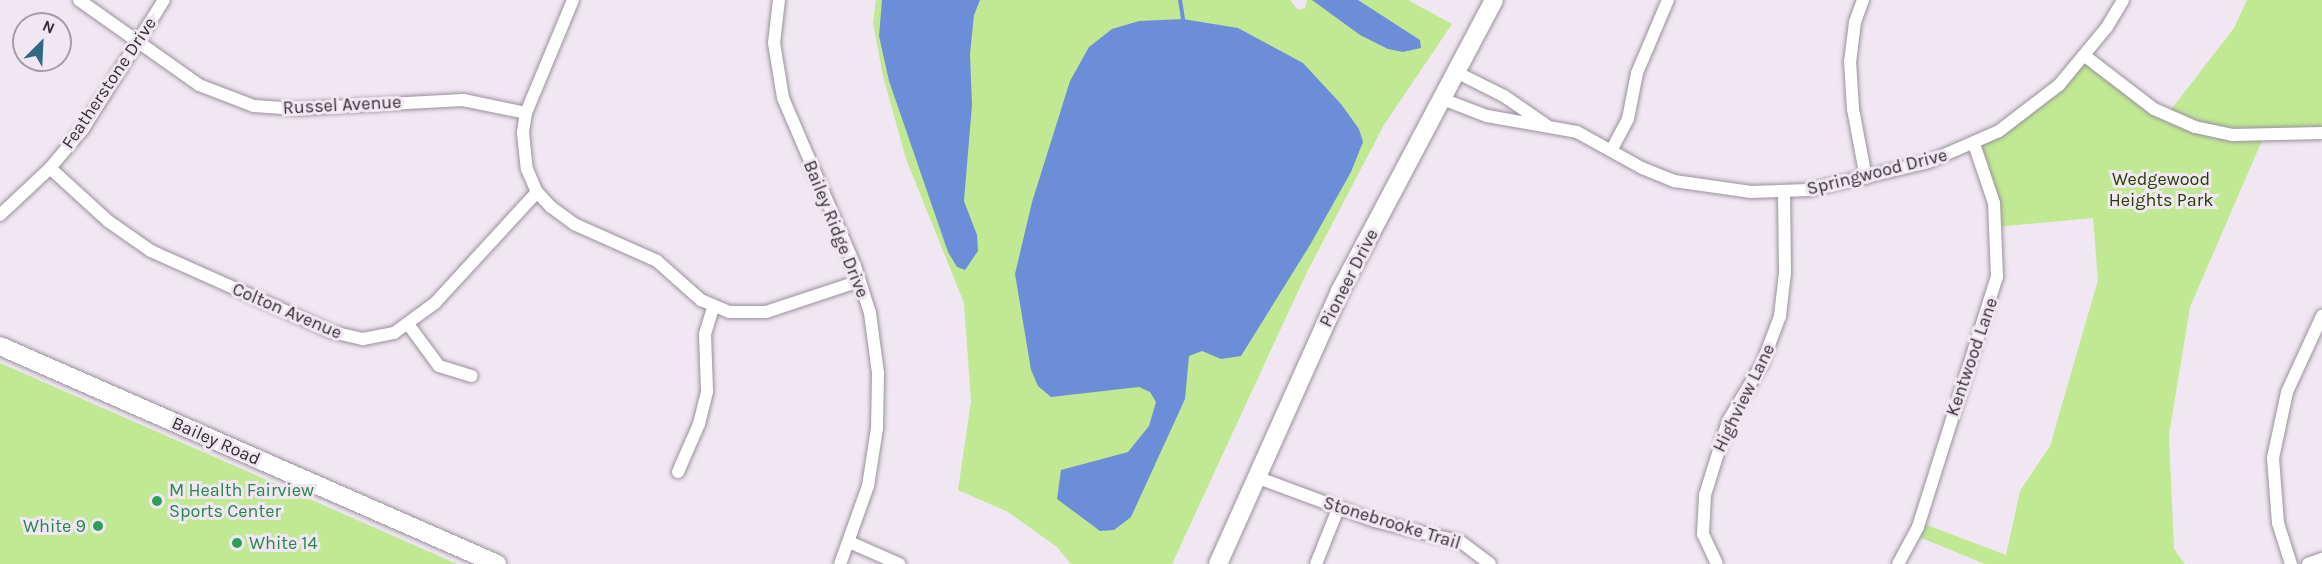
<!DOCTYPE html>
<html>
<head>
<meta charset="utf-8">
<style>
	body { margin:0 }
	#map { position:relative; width:2322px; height:564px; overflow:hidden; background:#f0e7f2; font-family:Karla,sans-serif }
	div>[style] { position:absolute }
	.green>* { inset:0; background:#c1e994 }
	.water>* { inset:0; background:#6c8ed8 }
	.stream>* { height:4px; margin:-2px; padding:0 2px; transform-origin:2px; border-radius:2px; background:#6c8ed8 }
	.roads { filter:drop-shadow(0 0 2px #99919b) drop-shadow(0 0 2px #99919b) }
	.street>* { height:12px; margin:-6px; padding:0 6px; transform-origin:6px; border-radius:6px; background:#fff }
	.secondary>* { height:18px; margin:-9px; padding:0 9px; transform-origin:9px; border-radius:9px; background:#fff }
	.dots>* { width:16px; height:16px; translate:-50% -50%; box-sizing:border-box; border:3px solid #f0e7f2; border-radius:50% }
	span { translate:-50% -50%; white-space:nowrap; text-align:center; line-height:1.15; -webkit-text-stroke:6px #f0e7f2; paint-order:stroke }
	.street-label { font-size:18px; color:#322e32 }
	.park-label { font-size:18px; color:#273e00 }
	.leisure-label { font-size:18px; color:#27864d }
	.left { translate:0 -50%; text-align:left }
	.right { translate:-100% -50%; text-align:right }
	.north { position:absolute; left:12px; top:12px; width:60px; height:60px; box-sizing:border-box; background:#f0e7f2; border:2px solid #a49da5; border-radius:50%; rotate:24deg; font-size:16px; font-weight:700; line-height:24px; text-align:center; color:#322e32 }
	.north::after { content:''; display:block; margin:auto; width:21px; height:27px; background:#336884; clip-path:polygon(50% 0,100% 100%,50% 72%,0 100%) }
</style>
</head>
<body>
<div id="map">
	<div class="green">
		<i style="clip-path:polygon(876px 0,1290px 0,1298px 10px,1305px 8px,1307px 0,1408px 0,1452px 24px,1384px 125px,1307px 272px,1172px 564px,1071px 564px,1057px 547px,1008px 512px,958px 490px,971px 401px,964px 303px,906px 159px,883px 76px,873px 23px)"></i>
		<i style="clip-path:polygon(2247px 0,2322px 0,2322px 133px,2264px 136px,2190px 307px,2169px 435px,2174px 549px,2185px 564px,1985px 564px,1914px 535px,1919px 522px,2006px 555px,2020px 491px,2050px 446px,2098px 280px,2093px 218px,1997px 227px,1974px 144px,1999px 131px,2085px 56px,2166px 116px,2234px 28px)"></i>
		<i style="clip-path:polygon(0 363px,185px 444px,457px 564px,0 564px)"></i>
	</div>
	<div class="water">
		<i style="clip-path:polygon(882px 0,980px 0,974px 15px,970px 54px,972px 105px,964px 201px,977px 235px,978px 251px,965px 270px,957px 267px,948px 252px,889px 81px,879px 36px)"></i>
		<i style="clip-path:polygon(1312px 0,1358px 0,1420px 40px,1421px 48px,1403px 52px,1388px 49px,1360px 35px)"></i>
		<i style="clip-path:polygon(1183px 19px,1238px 28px,1303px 63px,1341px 104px,1359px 129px,1363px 142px,1351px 172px,1310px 245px,1241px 356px,1221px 359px,1202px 351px,1189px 356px,1185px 399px,1131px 517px,1114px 530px,1100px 531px,1057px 499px,1061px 470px,1128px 452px,1149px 426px,1156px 402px,1150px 392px,1139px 387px,1051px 397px,1038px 386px,1031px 370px,1015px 274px,1032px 202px,1070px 81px,1089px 47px,1112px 29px,1139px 21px)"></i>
	</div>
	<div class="stream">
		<i style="left:1180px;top:0;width:19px;rotate:81deg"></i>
	</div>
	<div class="roads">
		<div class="street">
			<i style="left:79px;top:0;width:147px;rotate:35.3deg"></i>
			<i style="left:199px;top:85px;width:59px;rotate:20.9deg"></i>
			<i style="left:254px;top:106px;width:42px;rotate:4.1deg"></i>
			<i style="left:296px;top:109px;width:167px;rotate:-3.1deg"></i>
			<i style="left:463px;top:100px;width:64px;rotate:11.7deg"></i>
			<i style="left:573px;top:0;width:122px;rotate:112.6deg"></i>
			<i style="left:526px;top:113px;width:20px;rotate:99deg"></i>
			<i style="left:523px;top:133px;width:36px;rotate:84deg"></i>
			<i style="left:527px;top:169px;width:25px;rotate:67deg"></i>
			<i style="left:537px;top:192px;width:21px;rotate:47deg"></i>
			<i style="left:551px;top:207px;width:29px;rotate:36deg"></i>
			<i style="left:574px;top:224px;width:91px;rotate:24deg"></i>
			<i style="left:657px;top:261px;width:59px;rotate:41.6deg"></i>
			<i style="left:701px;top:300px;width:30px;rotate:23deg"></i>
			<i style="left:729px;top:312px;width:37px"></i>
			<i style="left:766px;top:312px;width:99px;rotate:-18.3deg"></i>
			<i style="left:779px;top:0;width:43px;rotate:96.6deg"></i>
			<i style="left:774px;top:43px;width:56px;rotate:80.7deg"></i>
			<i style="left:783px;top:98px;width:183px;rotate:66.8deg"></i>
			<i style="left:855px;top:266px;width:49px;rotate:72.3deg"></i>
			<i style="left:870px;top:313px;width:61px;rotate:82.4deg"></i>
			<i style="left:878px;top:373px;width:55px;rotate:91deg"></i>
			<i style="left:877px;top:428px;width:59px;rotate:98.8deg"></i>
			<i style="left:868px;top:486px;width:83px;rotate:109.7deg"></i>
			<i style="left:1863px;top:0;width:23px;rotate:110deg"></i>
			<i style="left:1855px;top:22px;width:39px;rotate:97deg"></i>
			<i style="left:1850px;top:61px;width:48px;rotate:86.4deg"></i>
			<i style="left:1853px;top:109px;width:70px;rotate:79.3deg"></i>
			<i style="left:2085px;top:56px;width:87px;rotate:37.5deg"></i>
			<i style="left:2154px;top:109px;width:45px;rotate:23.7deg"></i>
			<i style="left:2195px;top:127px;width:38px;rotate:12deg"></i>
			<i style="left:2232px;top:135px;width:90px;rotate:-1.3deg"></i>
			<i style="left:1458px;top:73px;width:51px;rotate:26.6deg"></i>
			<i style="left:1504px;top:96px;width:51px;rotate:34.6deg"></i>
			<i style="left:1445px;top:100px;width:45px;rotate:20.9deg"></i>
			<i style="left:1487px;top:116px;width:91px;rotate:10.1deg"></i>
			<i style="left:1577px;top:132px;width:74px;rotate:29deg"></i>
			<i style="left:1642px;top:168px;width:35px;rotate:22deg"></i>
			<i style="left:1674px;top:181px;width:78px;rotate:8.1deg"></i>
			<i style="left:1751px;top:192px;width:58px;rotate:-2deg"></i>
			<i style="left:1809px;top:190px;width:122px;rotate:-13.2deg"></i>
			<i style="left:1928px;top:162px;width:77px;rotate:-23.6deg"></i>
			<i style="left:1999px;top:131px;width:76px;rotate:-37.5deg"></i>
			<i style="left:2059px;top:85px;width:75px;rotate:-50.4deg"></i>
			<i style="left:2107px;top:27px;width:31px;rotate:-59deg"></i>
			<i style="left:1612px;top:149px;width:34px;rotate:-62deg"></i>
			<i style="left:1628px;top:119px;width:47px;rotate:-78.9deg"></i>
			<i style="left:1637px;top:73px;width:79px;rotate:-67deg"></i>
			<i style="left:50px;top:168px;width:79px;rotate:42.4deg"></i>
			<i style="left:108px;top:221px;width:52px;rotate:34.9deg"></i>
			<i style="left:151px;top:251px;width:198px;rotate:24.1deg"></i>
			<i style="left:332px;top:332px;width:32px;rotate:13deg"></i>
			<i style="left:363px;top:339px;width:32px;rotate:-11deg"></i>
			<i style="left:394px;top:333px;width:51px;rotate:-36.2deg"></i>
			<i style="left:435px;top:303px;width:151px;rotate:-47.4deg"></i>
			<i style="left:0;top:215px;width:69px;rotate:-43.2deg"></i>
			<i style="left:50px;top:168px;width:51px;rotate:-49.8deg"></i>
			<i style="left:83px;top:129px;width:152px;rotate:-57.9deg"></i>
			<i style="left:408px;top:324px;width:52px;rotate:53.6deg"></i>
			<i style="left:439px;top:366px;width:34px;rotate:17deg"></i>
			<i style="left:678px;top:472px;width:52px;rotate:-66.4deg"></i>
			<i style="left:699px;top:424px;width:34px;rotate:-76deg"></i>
			<i style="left:707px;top:391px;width:57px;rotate:-92deg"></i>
			<i style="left:705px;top:334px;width:28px;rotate:-73deg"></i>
			<i style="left:1256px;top:477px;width:127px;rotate:20.3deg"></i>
			<i style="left:1375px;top:521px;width:89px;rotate:13.7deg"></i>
			<i style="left:1461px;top:542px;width:36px;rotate:37deg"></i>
			<i style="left:849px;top:542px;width:55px;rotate:23.7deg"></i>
			<i style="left:1316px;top:564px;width:59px;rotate:-68.2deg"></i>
			<i style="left:1717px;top:564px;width:33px;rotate:-115deg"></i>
			<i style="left:1703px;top:534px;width:39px;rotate:-87deg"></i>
			<i style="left:1705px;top:495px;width:77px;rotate:-72.7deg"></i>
			<i style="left:1728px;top:421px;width:66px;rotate:-59.2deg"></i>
			<i style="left:1762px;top:364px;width:51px;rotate:-69.4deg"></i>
			<i style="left:1780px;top:316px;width:43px;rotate:-83.4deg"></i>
			<i style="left:1785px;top:273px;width:81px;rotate:-90.7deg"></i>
			<i style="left:1898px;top:564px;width:42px;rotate:-61.6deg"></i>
			<i style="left:1918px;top:527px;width:262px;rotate:-72.5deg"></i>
			<i style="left:1997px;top:277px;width:74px;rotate:-92.3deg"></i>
			<i style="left:1994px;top:203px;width:62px;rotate:-108.7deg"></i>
			<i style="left:2291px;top:564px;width:43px;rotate:-107.6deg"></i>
			<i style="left:2278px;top:523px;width:65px;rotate:-94.4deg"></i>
			<i style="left:2273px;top:458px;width:67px;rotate:-78deg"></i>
			<i style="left:2287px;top:392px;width:84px;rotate:-65.3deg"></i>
			<i style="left:2308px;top:564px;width:15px;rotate:-20deg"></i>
		</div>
		<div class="secondary">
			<i style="left:0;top:346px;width:543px;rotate:23.68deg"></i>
			<i style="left:1218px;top:564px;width:299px;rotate:-65.9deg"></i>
			<i style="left:1340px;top:291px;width:329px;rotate:-62.1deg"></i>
		</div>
	</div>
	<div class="dots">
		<i style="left:157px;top:501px;background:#2e9e5b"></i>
		<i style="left:98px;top:526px;background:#2e9e5b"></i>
		<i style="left:237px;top:543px;background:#2e9e5b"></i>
	</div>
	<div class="street-label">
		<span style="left:109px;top:83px;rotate:-56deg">Featherstone Drive</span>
		<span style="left:342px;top:105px;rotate:-3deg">Russel Avenue</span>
		<span style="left:1877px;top:172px;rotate:-14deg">Springwood Drive</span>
		<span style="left:836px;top:229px;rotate:68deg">Bailey Ridge Drive</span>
		<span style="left:1349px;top:278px;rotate:-63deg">Pioneer Drive</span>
		<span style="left:287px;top:311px;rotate:23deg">Colton Avenue</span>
		<span style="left:1972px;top:357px;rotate:-71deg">Kentwood Lane</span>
		<span style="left:1744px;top:398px;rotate:-64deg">Highview Lane</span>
		<span style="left:216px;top:441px;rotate:24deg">Bailey Road</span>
		<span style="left:1392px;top:523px;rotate:17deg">Stonebrooke Trail</span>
	</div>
	<div class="park-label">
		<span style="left:2161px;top:190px">Wedgewood<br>Heights Park</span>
	</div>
	<div class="leisure-label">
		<span class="left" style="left:169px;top:501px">M Health Fairview<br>Sports Center</span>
		<span class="right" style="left:86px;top:526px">White 9</span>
		<span class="left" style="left:249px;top:543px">White 14</span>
	</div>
	<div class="north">N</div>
</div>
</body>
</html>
